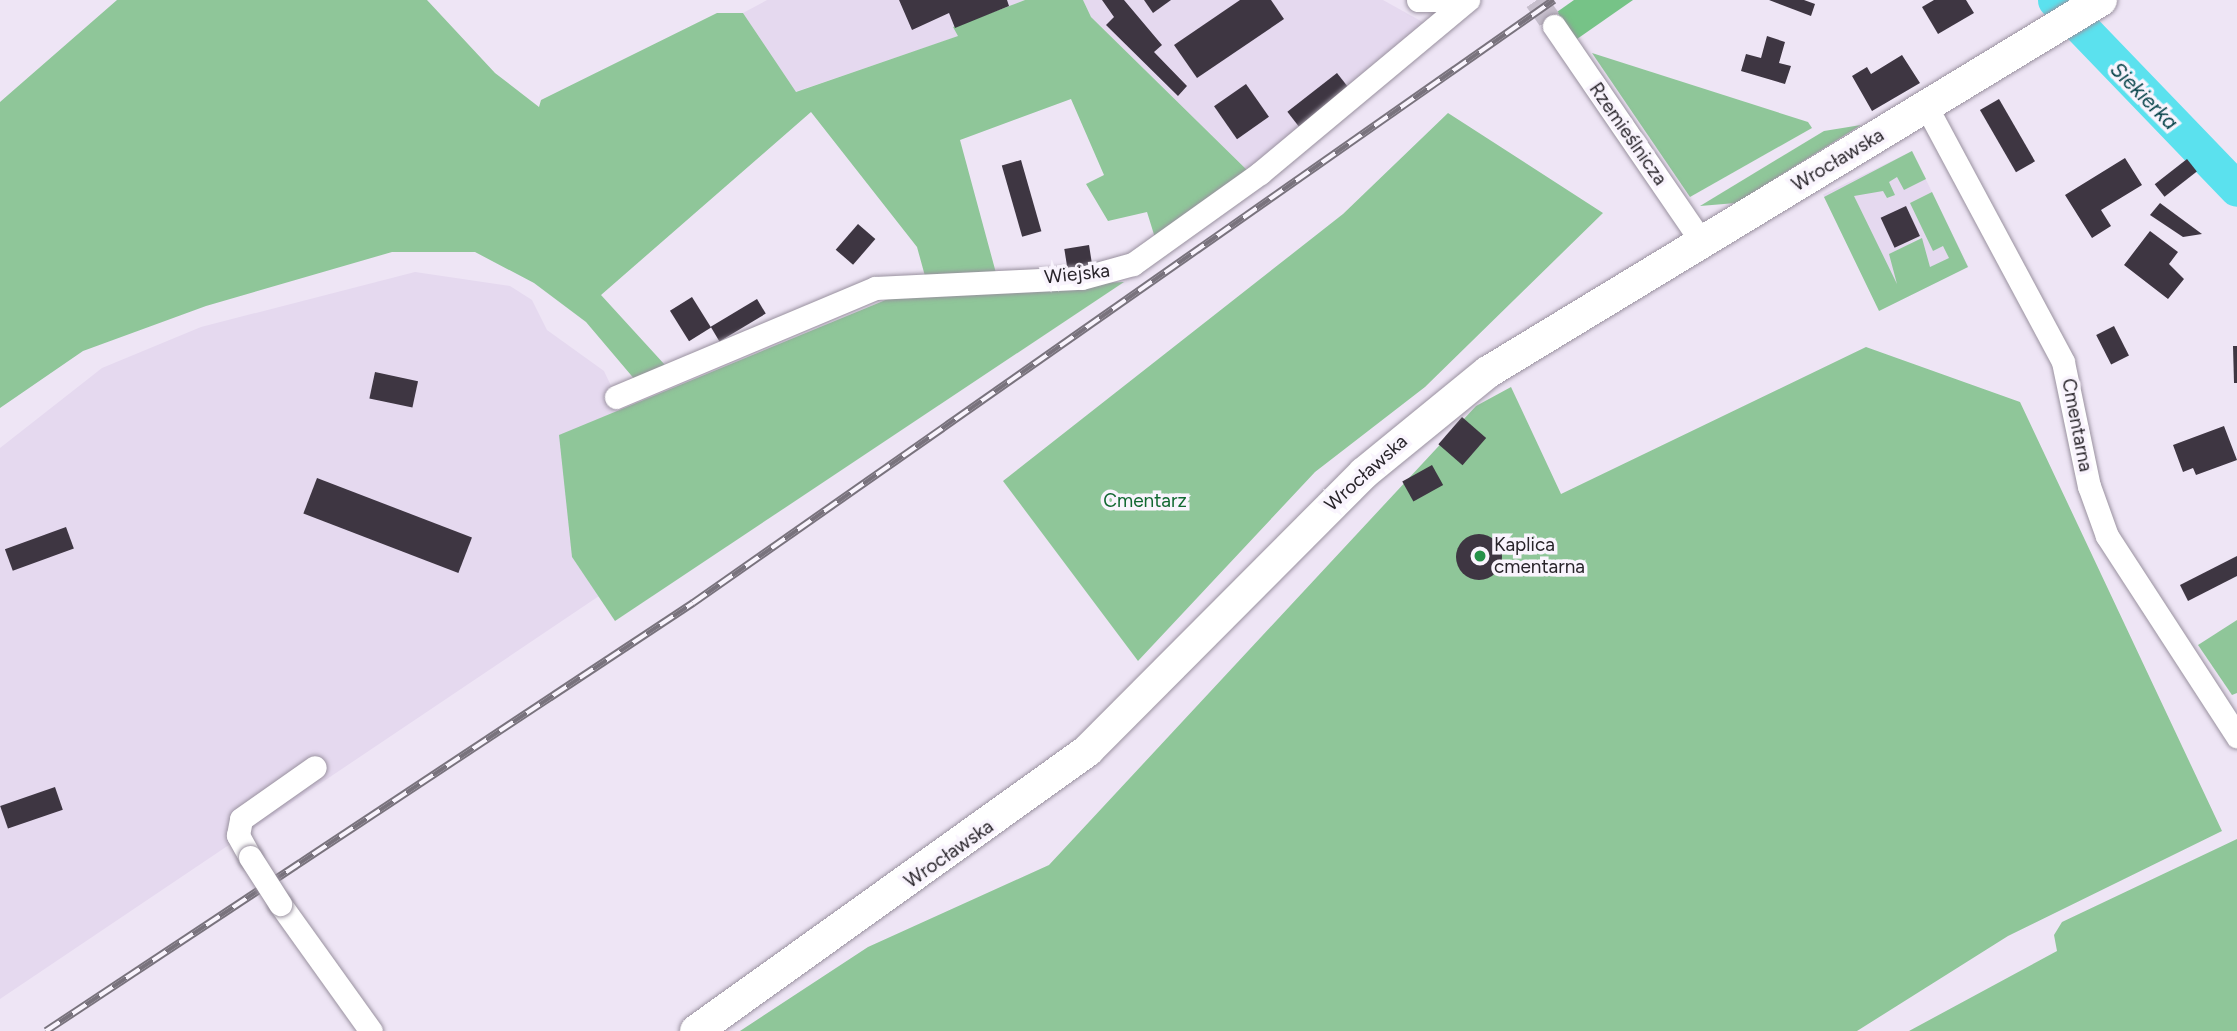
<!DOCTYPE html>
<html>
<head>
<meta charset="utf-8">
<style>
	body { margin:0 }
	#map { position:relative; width:2237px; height:1031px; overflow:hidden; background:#eee5f5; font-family:Figtree,sans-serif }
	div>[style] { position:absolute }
	.built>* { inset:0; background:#e5d9ef; transform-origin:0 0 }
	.green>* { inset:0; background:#8fc699 }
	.forest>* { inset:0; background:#76c387 }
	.river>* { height:35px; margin:-17.5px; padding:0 17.5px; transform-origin:17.5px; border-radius:17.5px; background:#5be1ee }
	.building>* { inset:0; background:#3e3642; transform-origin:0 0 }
	.round { border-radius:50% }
	.street-tunnel>* { height:23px; margin-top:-11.5px; transform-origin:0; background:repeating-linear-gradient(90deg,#c6becc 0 23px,transparent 0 34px) }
	.roads { filter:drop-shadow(0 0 2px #99919f) drop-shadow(0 0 2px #99919f) }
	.street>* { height:23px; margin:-11.5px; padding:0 11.5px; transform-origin:11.5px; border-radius:11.5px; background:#fff }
	.secondary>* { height:32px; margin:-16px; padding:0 16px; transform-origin:16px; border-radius:16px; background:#fff }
	.rail>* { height:8px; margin-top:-4px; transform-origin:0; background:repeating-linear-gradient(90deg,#f9f4fd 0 16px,#79737d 0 32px); box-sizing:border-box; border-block:2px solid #79737d }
	.bridges { filter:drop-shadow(0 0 2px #99919f) drop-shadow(0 0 2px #99919f) }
	.street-bridge>* { height:23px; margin:-11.5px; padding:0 11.5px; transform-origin:11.5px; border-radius:11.5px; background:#fff }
	.dots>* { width:19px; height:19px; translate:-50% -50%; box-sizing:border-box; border:4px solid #f9f4fd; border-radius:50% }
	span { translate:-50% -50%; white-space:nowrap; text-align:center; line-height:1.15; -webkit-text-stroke:7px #f9f4fd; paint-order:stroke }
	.street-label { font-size:19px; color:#28242a }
	.park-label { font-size:19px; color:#116831 }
	.poi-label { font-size:19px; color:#28242a }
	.left { translate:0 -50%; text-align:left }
	.water-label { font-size:21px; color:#003f45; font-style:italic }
</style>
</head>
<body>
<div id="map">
	<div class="built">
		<i style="clip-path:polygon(767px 0,1025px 0,954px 27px,959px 36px,795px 92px,743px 13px)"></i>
		<i style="clip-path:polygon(1083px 0,1383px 0,1428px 25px,1250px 173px,1091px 17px)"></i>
		<i style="left:1912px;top:151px;width:129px;height:99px;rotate:64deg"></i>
		<i style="clip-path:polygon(415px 272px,510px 286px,532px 300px,547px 330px,604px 371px,620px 405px,572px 557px,599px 596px,0 999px,0 448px,102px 368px,201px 327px)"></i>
	</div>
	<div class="green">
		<i style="clip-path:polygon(117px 0,427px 0,495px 73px,539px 107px,541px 100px,717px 13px,743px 13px,796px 92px,958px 36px,953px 27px,1025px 0,1083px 0,1091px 17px,1250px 173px,1156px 241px,1147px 212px,1108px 221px,1086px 184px,1104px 175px,1071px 99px,960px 140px,996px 273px,925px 276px,917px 247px,811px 112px,601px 295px,665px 365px,636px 381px,586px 322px,534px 283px,475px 252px,392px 252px,206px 306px,83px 351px,0 408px,0 102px)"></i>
		<i style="clip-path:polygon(1592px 53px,1808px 122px,1812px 128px,1690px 197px)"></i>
		<i style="clip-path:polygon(1448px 113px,1603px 213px,1425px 387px,1315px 472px,1138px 661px,1003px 481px,1343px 214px)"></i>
		<i style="clip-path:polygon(1861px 125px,1736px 203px,1700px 206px,1824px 131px)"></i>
		<i style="clip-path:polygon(1912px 151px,1926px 179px,1904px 190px,1897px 177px,1889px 182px,1895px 195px,1887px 198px,1883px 191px,1854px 196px,1897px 284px,1889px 254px,1922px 238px,1930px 267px,1949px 258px,1943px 246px,1933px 251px,1910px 203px,1932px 192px,1968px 267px,1879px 311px,1824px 197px)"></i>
		<i style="clip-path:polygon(1124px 282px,615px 621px,572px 557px,559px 435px,905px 292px)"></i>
		<i style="clip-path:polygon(1866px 347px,2020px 402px,2222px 831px,2008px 936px,1857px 1031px,740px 1031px,868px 947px,1049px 865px,1476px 406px,1511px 387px,1561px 494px)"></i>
		<i style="clip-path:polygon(2237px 620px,2237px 693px,2232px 695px,2198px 645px)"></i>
		<i style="clip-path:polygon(2237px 839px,2237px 1031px,1909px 1031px,2057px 951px,2054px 935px,2062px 922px)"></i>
	</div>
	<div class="forest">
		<i style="clip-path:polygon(1574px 0,1633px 0,1577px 39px,1557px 12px)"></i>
	</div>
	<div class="river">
		<i style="left:2055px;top:0;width:262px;rotate:46.1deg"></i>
	</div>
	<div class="building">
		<i style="clip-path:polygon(899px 0,1007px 0,1009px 6px,955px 28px,949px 13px,912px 30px)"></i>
		<i style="clip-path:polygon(1102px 0,1124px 0,1162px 45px,1154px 52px,1187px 86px,1178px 96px,1106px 25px,1114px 17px)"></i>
		<i style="clip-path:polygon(1144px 0,1171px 0,1153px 13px)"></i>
		<i style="clip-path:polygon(1240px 0,1271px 0,1284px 19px,1197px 78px,1174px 45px)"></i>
		<i style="clip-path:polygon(1769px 0,1804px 0,1815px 4px,1811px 16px)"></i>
		<i style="clip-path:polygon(1934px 0,1966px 0,1974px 13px,1938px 34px,1922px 7px)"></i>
		<i style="clip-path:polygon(1767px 36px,1785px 42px,1779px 63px,1791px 66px,1785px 84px,1741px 71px,1746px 54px,1761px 58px)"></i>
		<i style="clip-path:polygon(1902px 55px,1920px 83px,1872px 111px,1852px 76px,1867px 67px,1871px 74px)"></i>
		<i style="left:1337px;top:73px;width:23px;height:63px;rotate:52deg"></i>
		<i style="left:1246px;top:84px;width:40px;height:39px;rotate:55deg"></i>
		<i style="left:1999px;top:99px;width:72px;height:22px;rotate:60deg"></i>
		<i style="clip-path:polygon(2125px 158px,2142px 185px,2101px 210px,2111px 226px,2092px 238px,2065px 195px)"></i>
		<i style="left:2187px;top:159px;width:16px;height:41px;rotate:52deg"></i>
		<i style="left:1021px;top:160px;width:74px;height:20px;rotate:74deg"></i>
		<i style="clip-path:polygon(2160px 203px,2202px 234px,2183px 237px,2150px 215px)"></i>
		<i style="left:1906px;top:206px;width:33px;height:28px;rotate:65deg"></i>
		<i style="left:858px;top:224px;width:23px;height:34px;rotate:41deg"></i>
		<i style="clip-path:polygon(2150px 231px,2178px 252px,2169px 264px,2184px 279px,2168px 299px,2124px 265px)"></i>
		<i style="left:1089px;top:245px;width:25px;height:25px;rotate:81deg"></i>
		<i style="left:692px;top:297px;width:36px;height:26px;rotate:58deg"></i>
		<i style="left:757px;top:299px;width:17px;height:54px;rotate:59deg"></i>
		<i style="left:2114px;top:326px;width:33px;height:20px;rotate:63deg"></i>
		<i style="clip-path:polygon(2233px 346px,2237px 346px,2237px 383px,2234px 383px)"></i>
		<i style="left:375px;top:372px;width:44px;height:27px;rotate:12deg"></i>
		<i style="left:1462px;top:417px;width:32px;height:36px;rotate:41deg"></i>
		<i style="clip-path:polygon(2224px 426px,2237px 460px,2196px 475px,2193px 468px,2183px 472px,2173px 445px)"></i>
		<i style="left:1432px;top:465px;width:23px;height:34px;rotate:61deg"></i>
		<i style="left:317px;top:478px;width:166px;height:38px;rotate:21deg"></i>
		<i style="left:66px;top:527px;width:23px;height:65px;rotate:70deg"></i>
		<i class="round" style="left:1456px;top:534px;width:46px;height:46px"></i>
		<i style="clip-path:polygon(2237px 556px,2237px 576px,2188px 601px,2180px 585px)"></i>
		<i style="left:55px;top:787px;width:24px;height:58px;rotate:71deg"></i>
	</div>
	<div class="street-tunnel">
		<i style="left:1536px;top:0;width:32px;rotate:55deg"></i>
	</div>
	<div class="roads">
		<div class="street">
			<i style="left:1418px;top:0;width:40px"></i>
			<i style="left:1554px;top:26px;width:262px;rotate:55.6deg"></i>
			<i style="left:1926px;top:106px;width:290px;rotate:61.8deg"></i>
			<i style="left:2063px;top:362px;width:127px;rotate:78.2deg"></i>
			<i style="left:2089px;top:486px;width:53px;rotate:70.2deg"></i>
			<i style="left:2107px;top:536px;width:239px;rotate:57deg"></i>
			<i style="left:616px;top:397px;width:281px;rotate:-22.8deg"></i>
			<i style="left:875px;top:288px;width:207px;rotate:-2.8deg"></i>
			<i style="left:1082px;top:278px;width:53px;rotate:-15.4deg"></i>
			<i style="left:1133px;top:264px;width:156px;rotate:-35.6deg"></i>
			<i style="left:1260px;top:173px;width:271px;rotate:-39.8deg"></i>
			<i style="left:250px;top:857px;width:25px;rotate:-119deg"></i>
			<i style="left:238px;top:835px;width:16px;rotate:-79deg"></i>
			<i style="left:241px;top:819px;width:90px;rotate:-35.1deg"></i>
			<i style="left:280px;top:904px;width:156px;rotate:54.4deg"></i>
		</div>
		<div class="secondary">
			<i style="left:696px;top:1031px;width:482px;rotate:-35.6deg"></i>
			<i style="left:1088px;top:750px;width:391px;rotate:-45.1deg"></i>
			<i style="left:1364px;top:473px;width:160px;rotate:-39.2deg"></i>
			<i style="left:1488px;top:372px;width:717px;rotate:-31.25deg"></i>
		</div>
	</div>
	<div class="rail">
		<i style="left:46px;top:1031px;width:776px;rotate:-33.49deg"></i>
		<i style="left:693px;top:603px;width:1051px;rotate:-35.01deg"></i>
	</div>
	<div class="bridges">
		<div class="street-bridge">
			<i style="left:250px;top:857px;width:56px;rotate:57.4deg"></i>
		</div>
	</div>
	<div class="dots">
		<i style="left:1480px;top:556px;background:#259149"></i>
	</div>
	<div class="street-label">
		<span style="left:1628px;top:134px;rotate:55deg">Rzemieślnicza</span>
		<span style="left:1838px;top:160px;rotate:-31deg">Wrocławska</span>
		<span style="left:1077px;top:274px;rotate:-6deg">Wiejska</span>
		<span style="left:2077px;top:425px;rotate:79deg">Cmentarna</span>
		<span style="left:1366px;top:473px;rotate:-42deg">Wrocławska</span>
		<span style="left:949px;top:854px;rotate:-35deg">Wrocławska</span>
	</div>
	<div class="park-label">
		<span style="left:1145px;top:501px">Cmentarz</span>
	</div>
	<div class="poi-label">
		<span class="left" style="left:1494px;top:556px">Kaplica<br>cmentarna</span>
	</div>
	<div class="water-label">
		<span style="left:2144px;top:96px;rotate:45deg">Siekierka</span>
	</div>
</div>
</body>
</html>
